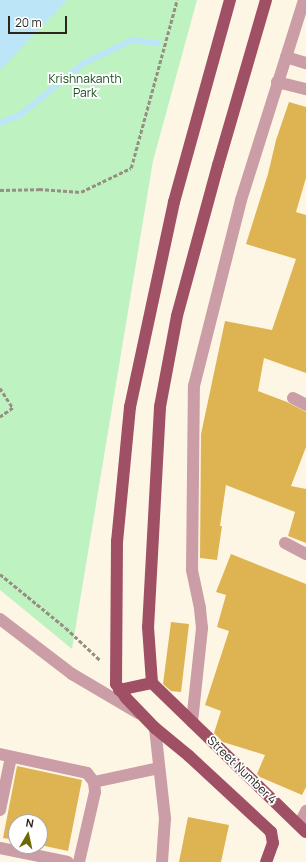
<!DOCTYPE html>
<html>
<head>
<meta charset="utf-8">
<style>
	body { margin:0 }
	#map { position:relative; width:306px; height:862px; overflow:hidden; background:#fef6e4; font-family:Manrope,sans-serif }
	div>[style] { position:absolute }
	.green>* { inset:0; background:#bff2c1 }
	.water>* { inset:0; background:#bce5f8 }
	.stream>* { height:6px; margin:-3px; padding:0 3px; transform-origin:3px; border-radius:3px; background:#bce5f8 }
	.building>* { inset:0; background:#deb452 }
	.path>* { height:2.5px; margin-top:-1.25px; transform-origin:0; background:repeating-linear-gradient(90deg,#969083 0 4px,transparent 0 6px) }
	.minor>* { height:12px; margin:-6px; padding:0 6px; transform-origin:6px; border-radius:6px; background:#cb9da6 }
	.major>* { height:12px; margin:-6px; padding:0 6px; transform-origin:6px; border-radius:6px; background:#9f5065 }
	span { translate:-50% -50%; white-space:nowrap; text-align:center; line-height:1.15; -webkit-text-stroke:3.5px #fff; paint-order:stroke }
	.park-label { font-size:12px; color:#174c1e }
	.street-label { font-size:12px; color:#2a261e }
	.north { position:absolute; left:8px; top:814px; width:40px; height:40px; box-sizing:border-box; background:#fff; border:1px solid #aaa8a5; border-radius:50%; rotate:9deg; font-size:11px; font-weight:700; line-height:16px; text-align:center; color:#2a261e }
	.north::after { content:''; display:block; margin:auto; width:14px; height:18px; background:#6e6903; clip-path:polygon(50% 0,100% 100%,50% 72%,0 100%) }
	.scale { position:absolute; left:8px; top:16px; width:59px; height:18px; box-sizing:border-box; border:2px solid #2a261e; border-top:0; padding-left:5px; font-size:12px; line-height:14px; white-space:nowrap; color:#2a261e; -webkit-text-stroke:3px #fff; paint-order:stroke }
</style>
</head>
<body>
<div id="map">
	<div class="green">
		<i style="clip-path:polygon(0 0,197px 0,153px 161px,72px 649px,0 590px)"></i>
	</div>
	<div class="water">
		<i style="clip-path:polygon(0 0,67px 0,0 70px)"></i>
	</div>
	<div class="stream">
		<i style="left:0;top:123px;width:22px;rotate:-22deg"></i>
		<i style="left:20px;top:115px;width:82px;rotate:-39.1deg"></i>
		<i style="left:84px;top:63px;width:53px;rotate:-25.6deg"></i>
		<i style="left:132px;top:40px;width:26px;rotate:7deg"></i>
	</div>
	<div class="building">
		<i style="clip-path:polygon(289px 102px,306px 107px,306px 178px,296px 212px,306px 215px,306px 373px,264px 358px,258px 391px,287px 402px,306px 412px,306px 447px,291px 486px,306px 489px,306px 543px,288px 536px,295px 512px,226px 485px,220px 526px,222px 526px,217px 560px,200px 558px,201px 434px,225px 321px,272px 330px,296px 259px,246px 244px,268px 174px,276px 140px)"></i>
		<i style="clip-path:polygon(231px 554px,306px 584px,306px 787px,302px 795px,260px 777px,257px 774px,265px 755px,223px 742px,214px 733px,221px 711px,205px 705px,229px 631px,217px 627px,226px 595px,216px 592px)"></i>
		<i style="clip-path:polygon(171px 622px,189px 624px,181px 692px,171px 691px,163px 684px)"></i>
		<i style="clip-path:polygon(17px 766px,82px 780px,68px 851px,40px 845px,40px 822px,16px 822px,16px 840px,3px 838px)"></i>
		<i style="clip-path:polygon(188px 817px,229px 825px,221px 862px,179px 862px)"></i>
	</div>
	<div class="path">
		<i style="left:0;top:190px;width:39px;rotate:-1deg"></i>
		<i style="left:39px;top:189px;width:42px;rotate:4.1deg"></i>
		<i style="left:81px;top:192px;width:55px;rotate:-25.6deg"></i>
		<i style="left:131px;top:168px;width:174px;rotate:-74.7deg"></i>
		<i style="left:0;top:388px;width:24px;rotate:57deg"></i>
		<i style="left:13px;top:408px;width:16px;rotate:145deg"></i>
		<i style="left:0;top:574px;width:85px;rotate:39.3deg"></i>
		<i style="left:66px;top:628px;width:47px;rotate:43.3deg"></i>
	</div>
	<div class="minor">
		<i style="left:286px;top:57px;width:21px;rotate:17deg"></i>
		<i style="left:277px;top:82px;width:30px;rotate:14deg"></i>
		<i style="left:293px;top:398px;width:15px;rotate:28deg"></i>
		<i style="left:285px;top:543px;width:24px;rotate:28deg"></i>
		<i style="left:0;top:619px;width:91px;rotate:37.4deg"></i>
		<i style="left:72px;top:674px;width:77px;rotate:30.6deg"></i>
		<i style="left:192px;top:722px;width:95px;rotate:-83.9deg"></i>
		<i style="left:202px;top:628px;width:20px;rotate:-96deg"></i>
		<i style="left:200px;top:608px;width:39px;rotate:-102deg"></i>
		<i style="left:192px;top:570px;width:184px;rotate:-89.4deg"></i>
		<i style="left:194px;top:386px;width:192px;rotate:-75.8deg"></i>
		<i style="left:241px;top:200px;width:210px;rotate:-72.5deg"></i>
		<i style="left:155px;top:728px;width:91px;rotate:83.7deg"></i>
		<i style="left:165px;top:818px;width:44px;rotate:93.9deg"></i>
		<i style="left:0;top:754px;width:89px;rotate:12.3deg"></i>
		<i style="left:87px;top:773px;width:11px;rotate:52deg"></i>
		<i style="left:94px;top:782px;width:10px;rotate:84deg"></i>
		<i style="left:95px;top:792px;width:72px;rotate:102.9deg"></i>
		<i style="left:94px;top:782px;width:66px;rotate:-12.2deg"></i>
		<i style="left:0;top:810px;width:54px;rotate:-78.3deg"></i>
		<i style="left:299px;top:825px;width:16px;rotate:-63deg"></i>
		<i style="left:0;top:848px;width:69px;rotate:11.6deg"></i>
	</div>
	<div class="major">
		<i style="left:230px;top:0;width:210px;rotate:105.5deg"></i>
		<i style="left:174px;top:202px;width:210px;rotate:102.1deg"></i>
		<i style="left:130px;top:407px;width:135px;rotate:95.5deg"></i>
		<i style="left:117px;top:541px;width:143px;rotate:90.4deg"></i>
		<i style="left:116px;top:684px;width:17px;rotate:54deg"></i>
		<i style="left:126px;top:698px;width:42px;rotate:46deg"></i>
		<i style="left:155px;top:728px;width:44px;rotate:39.5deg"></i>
		<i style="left:189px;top:756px;width:112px;rotate:42.8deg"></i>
		<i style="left:271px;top:832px;width:11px;rotate:80deg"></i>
		<i style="left:273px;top:843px;width:20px;rotate:110deg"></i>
		<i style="left:266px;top:0;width:172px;rotate:106.2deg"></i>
		<i style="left:218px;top:165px;width:156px;rotate:105.2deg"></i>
		<i style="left:177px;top:316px;width:93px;rotate:100.6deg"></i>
		<i style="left:160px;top:407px;width:220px;rotate:93.1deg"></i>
		<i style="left:148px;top:627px;width:56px;rotate:85.9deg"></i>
		<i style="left:152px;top:683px;width:214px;rotate:44.1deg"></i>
		<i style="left:119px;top:690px;width:34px;rotate:-12deg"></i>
	</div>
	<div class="park-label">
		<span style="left:85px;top:86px">Krishnakanth<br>Park</span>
	</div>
	<div class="street-label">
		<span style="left:242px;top:770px;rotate:44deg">Street Number 4</span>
	</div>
	<div class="north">N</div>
	<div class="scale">20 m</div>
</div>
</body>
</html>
